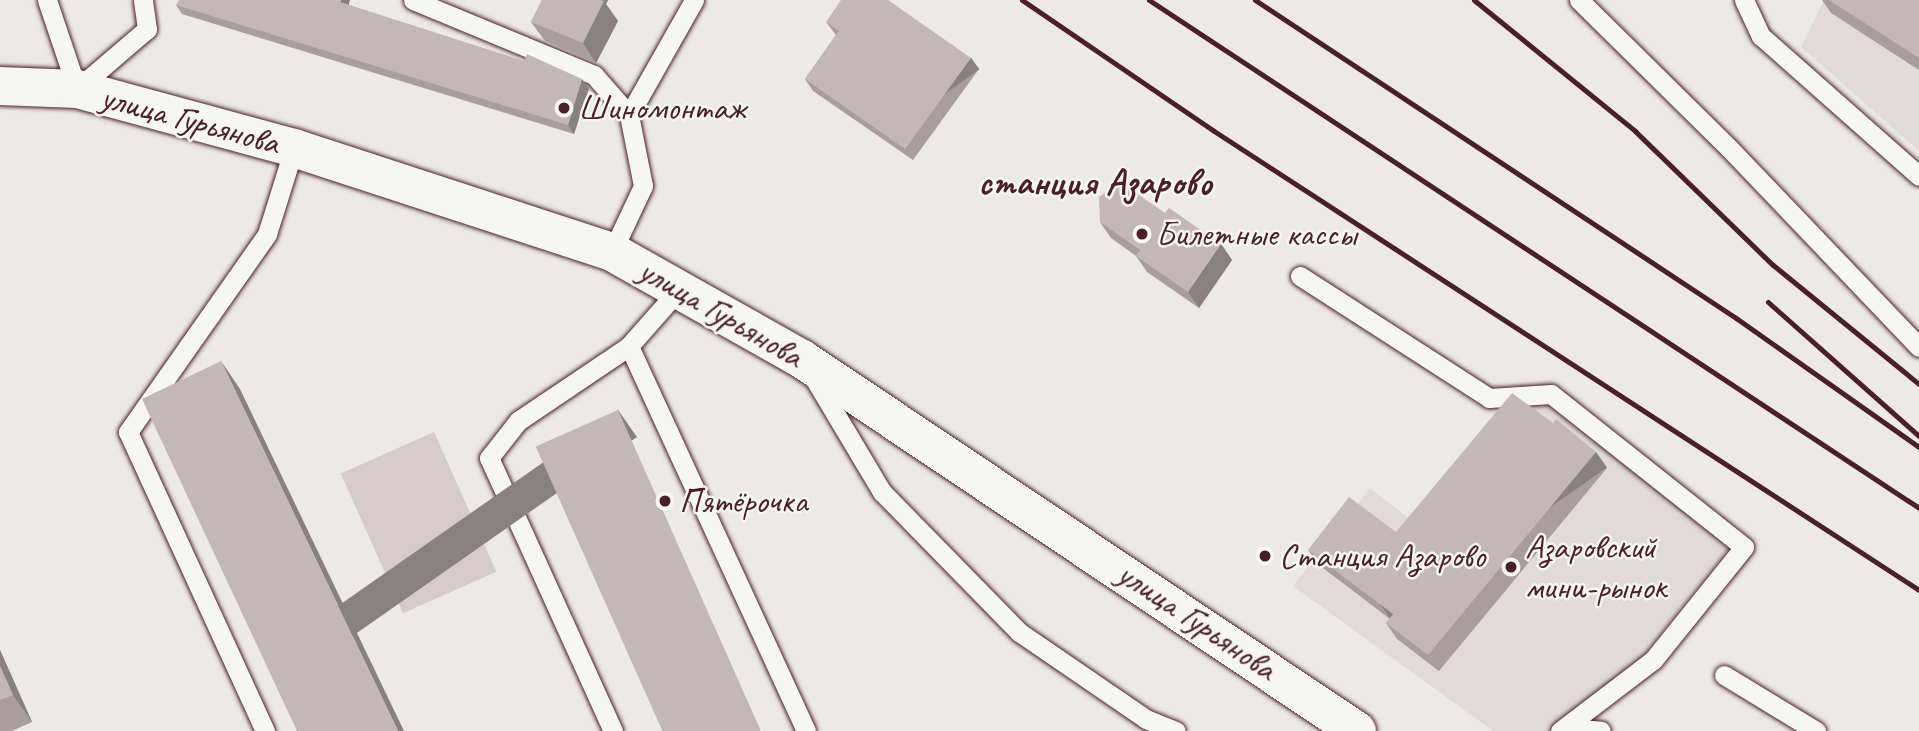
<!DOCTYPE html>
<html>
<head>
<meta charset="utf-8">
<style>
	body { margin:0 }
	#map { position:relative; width:1919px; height:731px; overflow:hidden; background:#ece9e6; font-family:Caveat,sans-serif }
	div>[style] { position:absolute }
	.built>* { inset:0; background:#e0dad8 }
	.green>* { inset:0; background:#d4cbca; transform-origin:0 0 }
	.roads { filter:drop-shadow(0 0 2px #4a1f2b) drop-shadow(0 0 2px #4a1f2b) }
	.service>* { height:19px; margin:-9.5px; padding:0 9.5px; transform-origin:9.5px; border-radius:9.5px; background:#f6f6f2 }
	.tertiary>* { height:38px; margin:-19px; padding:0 19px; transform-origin:19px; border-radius:19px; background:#f6f6f2 }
	.rail>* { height:5px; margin:-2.5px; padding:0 2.5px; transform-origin:2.5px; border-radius:2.5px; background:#4a1f2b }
	.wall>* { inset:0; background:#a99d9d }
	.shaded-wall>* { inset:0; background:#898080; transform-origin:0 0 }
	.building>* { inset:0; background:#c4b7b7; transform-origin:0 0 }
	.dots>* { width:19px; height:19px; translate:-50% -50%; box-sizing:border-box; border:4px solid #f6f6f2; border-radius:50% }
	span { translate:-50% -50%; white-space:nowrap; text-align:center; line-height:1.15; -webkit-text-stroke:5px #f6f6f2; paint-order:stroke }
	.poi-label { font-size:35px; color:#4a1f2b }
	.left { translate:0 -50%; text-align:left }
	.street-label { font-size:35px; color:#4a1f2b }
	.neighbourhood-label { font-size:37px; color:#4a1f2b; font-weight:700 }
</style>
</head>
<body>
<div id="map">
	<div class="built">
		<i style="clip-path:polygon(1824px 0,1919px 0,1919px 151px,1801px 47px)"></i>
		<i style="clip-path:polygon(1522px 383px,1729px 548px,1583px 731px,1493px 731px,1293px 586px,1370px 488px,1412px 521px)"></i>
	</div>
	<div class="green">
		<i style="left:434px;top:432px;width:153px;height:102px;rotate:66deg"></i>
	</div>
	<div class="roads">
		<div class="service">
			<i style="left:47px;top:0;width:94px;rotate:71.4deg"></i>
			<i style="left:77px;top:89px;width:92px;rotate:-40.6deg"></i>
			<i style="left:147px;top:29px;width:29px;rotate:-98deg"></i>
			<i style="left:413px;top:0;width:196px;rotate:22.5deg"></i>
			<i style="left:594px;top:75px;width:53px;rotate:48.8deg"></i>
			<i style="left:629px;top:115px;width:72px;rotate:78.8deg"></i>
			<i style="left:643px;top:186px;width:73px;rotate:115.2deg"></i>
			<i style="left:1579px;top:0;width:211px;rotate:44.6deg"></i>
			<i style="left:1729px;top:148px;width:275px;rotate:46.3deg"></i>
			<i style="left:1744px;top:0;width:40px;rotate:65deg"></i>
			<i style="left:1761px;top:36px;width:211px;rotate:41.5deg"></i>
			<i style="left:629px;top:115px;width:132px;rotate:-60.5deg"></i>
			<i style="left:1300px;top:276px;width:225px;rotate:32.8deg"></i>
			<i style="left:1489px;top:398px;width:62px;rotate:-3.7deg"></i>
			<i style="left:1551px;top:394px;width:246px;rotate:38.4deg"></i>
			<i style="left:1744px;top:547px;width:145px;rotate:128.8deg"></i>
			<i style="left:1653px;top:660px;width:117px;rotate:142.6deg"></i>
			<i style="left:629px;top:346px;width:424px;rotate:65.3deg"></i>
			<i style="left:814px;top:378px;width:133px;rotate:59.2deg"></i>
			<i style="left:882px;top:492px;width:196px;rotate:45.6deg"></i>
			<i style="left:1019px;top:632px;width:154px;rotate:34.4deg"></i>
			<i style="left:1146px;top:719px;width:32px;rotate:22deg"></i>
			<i style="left:1724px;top:675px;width:108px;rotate:31.3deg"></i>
			<i style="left:1569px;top:728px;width:32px;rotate:5deg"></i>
			<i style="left:265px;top:731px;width:329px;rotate:-114.6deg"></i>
			<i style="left:128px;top:432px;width:242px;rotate:-54.9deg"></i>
			<i style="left:267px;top:234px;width:90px;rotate:-72.6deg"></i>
			<i style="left:613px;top:731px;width:300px;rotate:-114.4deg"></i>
			<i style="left:489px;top:458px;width:47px;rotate:-51.9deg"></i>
			<i style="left:518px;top:421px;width:134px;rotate:-34deg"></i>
			<i style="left:629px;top:346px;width:79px;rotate:-48.6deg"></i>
		</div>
		<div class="tertiary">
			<i style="left:0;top:86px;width:77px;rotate:2.2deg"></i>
			<i style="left:77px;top:89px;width:225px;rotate:15.2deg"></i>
			<i style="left:294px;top:148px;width:335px;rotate:18.1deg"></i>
			<i style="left:612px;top:252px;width:218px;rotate:29.4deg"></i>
			<i style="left:802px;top:359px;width:668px;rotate:33.83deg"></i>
		</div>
	</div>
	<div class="rail">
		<i style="left:1022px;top:0;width:232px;rotate:34.3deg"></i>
		<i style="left:1214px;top:131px;width:841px;rotate:33.07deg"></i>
		<i style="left:1149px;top:0;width:922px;rotate:33.41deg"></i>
		<i style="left:1255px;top:0;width:577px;rotate:33.47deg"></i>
		<i style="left:1736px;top:318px;width:224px;rotate:35.2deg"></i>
		<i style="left:1474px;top:0;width:208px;rotate:39.1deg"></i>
		<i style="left:1635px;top:131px;width:192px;rotate:44.2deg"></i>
		<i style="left:1773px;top:265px;width:188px;rotate:39.2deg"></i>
		<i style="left:1768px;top:302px;width:202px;rotate:41.6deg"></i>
	</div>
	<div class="wall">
		<i style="clip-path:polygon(542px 0,608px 0,606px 4px,618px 21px,596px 63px,545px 41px,531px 22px)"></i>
		<i style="clip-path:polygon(1822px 0,1919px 0,1919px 70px,1831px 13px)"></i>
		<i style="clip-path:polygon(176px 5px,349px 5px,589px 88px,574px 134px,182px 14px)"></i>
		<i style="clip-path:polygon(826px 22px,971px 58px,979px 69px,913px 160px,813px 91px,805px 79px,836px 35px)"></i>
		<i style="clip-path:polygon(1165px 213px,1221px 244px,1232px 260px,1199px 308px,1147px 272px,1136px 256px,1111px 238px,1100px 222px)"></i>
		<i style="clip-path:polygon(1596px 452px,1607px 468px,1439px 671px,1397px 639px,1386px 623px,1390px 619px,1319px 565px,1308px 550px,1396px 532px)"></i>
		<i style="clip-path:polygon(0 650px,32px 722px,12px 731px,0 731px)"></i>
	</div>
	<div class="shaded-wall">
		<i style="clip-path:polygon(341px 0,350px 0,347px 11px,340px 2px)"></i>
		<i style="clip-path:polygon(592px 0,608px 0,606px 4px,618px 21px,596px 63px,583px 43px)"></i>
		<i style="left:971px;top:58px;width:14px;height:112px;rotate:54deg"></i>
		<i style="clip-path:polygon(582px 79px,589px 88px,574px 134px,568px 125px)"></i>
		<i style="clip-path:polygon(1221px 244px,1232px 260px,1199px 308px,1188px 292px)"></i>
		<i style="clip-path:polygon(221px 361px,240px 389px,404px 731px,398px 731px)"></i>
		<i style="left:618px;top:410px;width:33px;height:351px;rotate:55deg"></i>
		<i style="left:1596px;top:452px;width:19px;height:264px;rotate:55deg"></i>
		<i style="clip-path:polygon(0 650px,32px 722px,13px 695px,0 666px)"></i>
	</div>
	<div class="building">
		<i style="clip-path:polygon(179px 0,341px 0,340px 2px,524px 61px,527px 54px,582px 79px,568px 125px,176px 5px)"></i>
		<i style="clip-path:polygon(542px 0,601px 0,604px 1px,583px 43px,531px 22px)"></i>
		<i style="clip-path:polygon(841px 0,888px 0,971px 58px,905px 149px,805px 79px,839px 31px,826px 22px)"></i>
		<i style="clip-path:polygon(1829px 0,1919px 0,1919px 58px)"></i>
		<i style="clip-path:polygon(1126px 186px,1165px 213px,1169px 208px,1221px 244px,1188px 292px,1136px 256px,1140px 250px,1100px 222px,1099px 197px,1113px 187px)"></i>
		<i style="clip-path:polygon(221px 361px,398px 731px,297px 731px,142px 399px)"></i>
		<i style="clip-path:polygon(1512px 393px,1553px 423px,1556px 419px,1596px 452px,1428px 655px,1386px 623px,1393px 614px,1308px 550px,1349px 497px,1396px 532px)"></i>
		<i style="left:618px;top:410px;width:351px;height:90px;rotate:66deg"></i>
		<i style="clip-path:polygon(0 666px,13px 695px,0 700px)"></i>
	</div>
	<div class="dots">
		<i style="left:564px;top:108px;background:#4a1f2b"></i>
		<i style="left:1142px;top:234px;background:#4a1f2b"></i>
		<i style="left:665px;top:501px;background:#4a1f2b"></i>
		<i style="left:1265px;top:556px;background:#4a1f2b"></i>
		<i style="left:1511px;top:567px;background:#4a1f2b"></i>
	</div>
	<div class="poi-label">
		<span class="left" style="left:578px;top:108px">Шиномонтаж</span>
		<span class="left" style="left:1156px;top:234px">Билетные кассы</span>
		<span class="left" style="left:679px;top:501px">Пятёрочка</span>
		<span class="left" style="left:1525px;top:567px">Азаровский<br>мини-рынок</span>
		<span class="left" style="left:1279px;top:556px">Станция Азарово</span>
	</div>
	<div class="street-label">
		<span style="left:190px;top:120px;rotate:15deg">улица Гурьянова</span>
		<span style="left:721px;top:313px;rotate:30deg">улица Гурьянова</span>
		<span style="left:1197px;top:621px;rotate:34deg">улица Гурьянова</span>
	</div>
	<div class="neighbourhood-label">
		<span style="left:1095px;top:182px">станция Азарово</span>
	</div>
</div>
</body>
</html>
